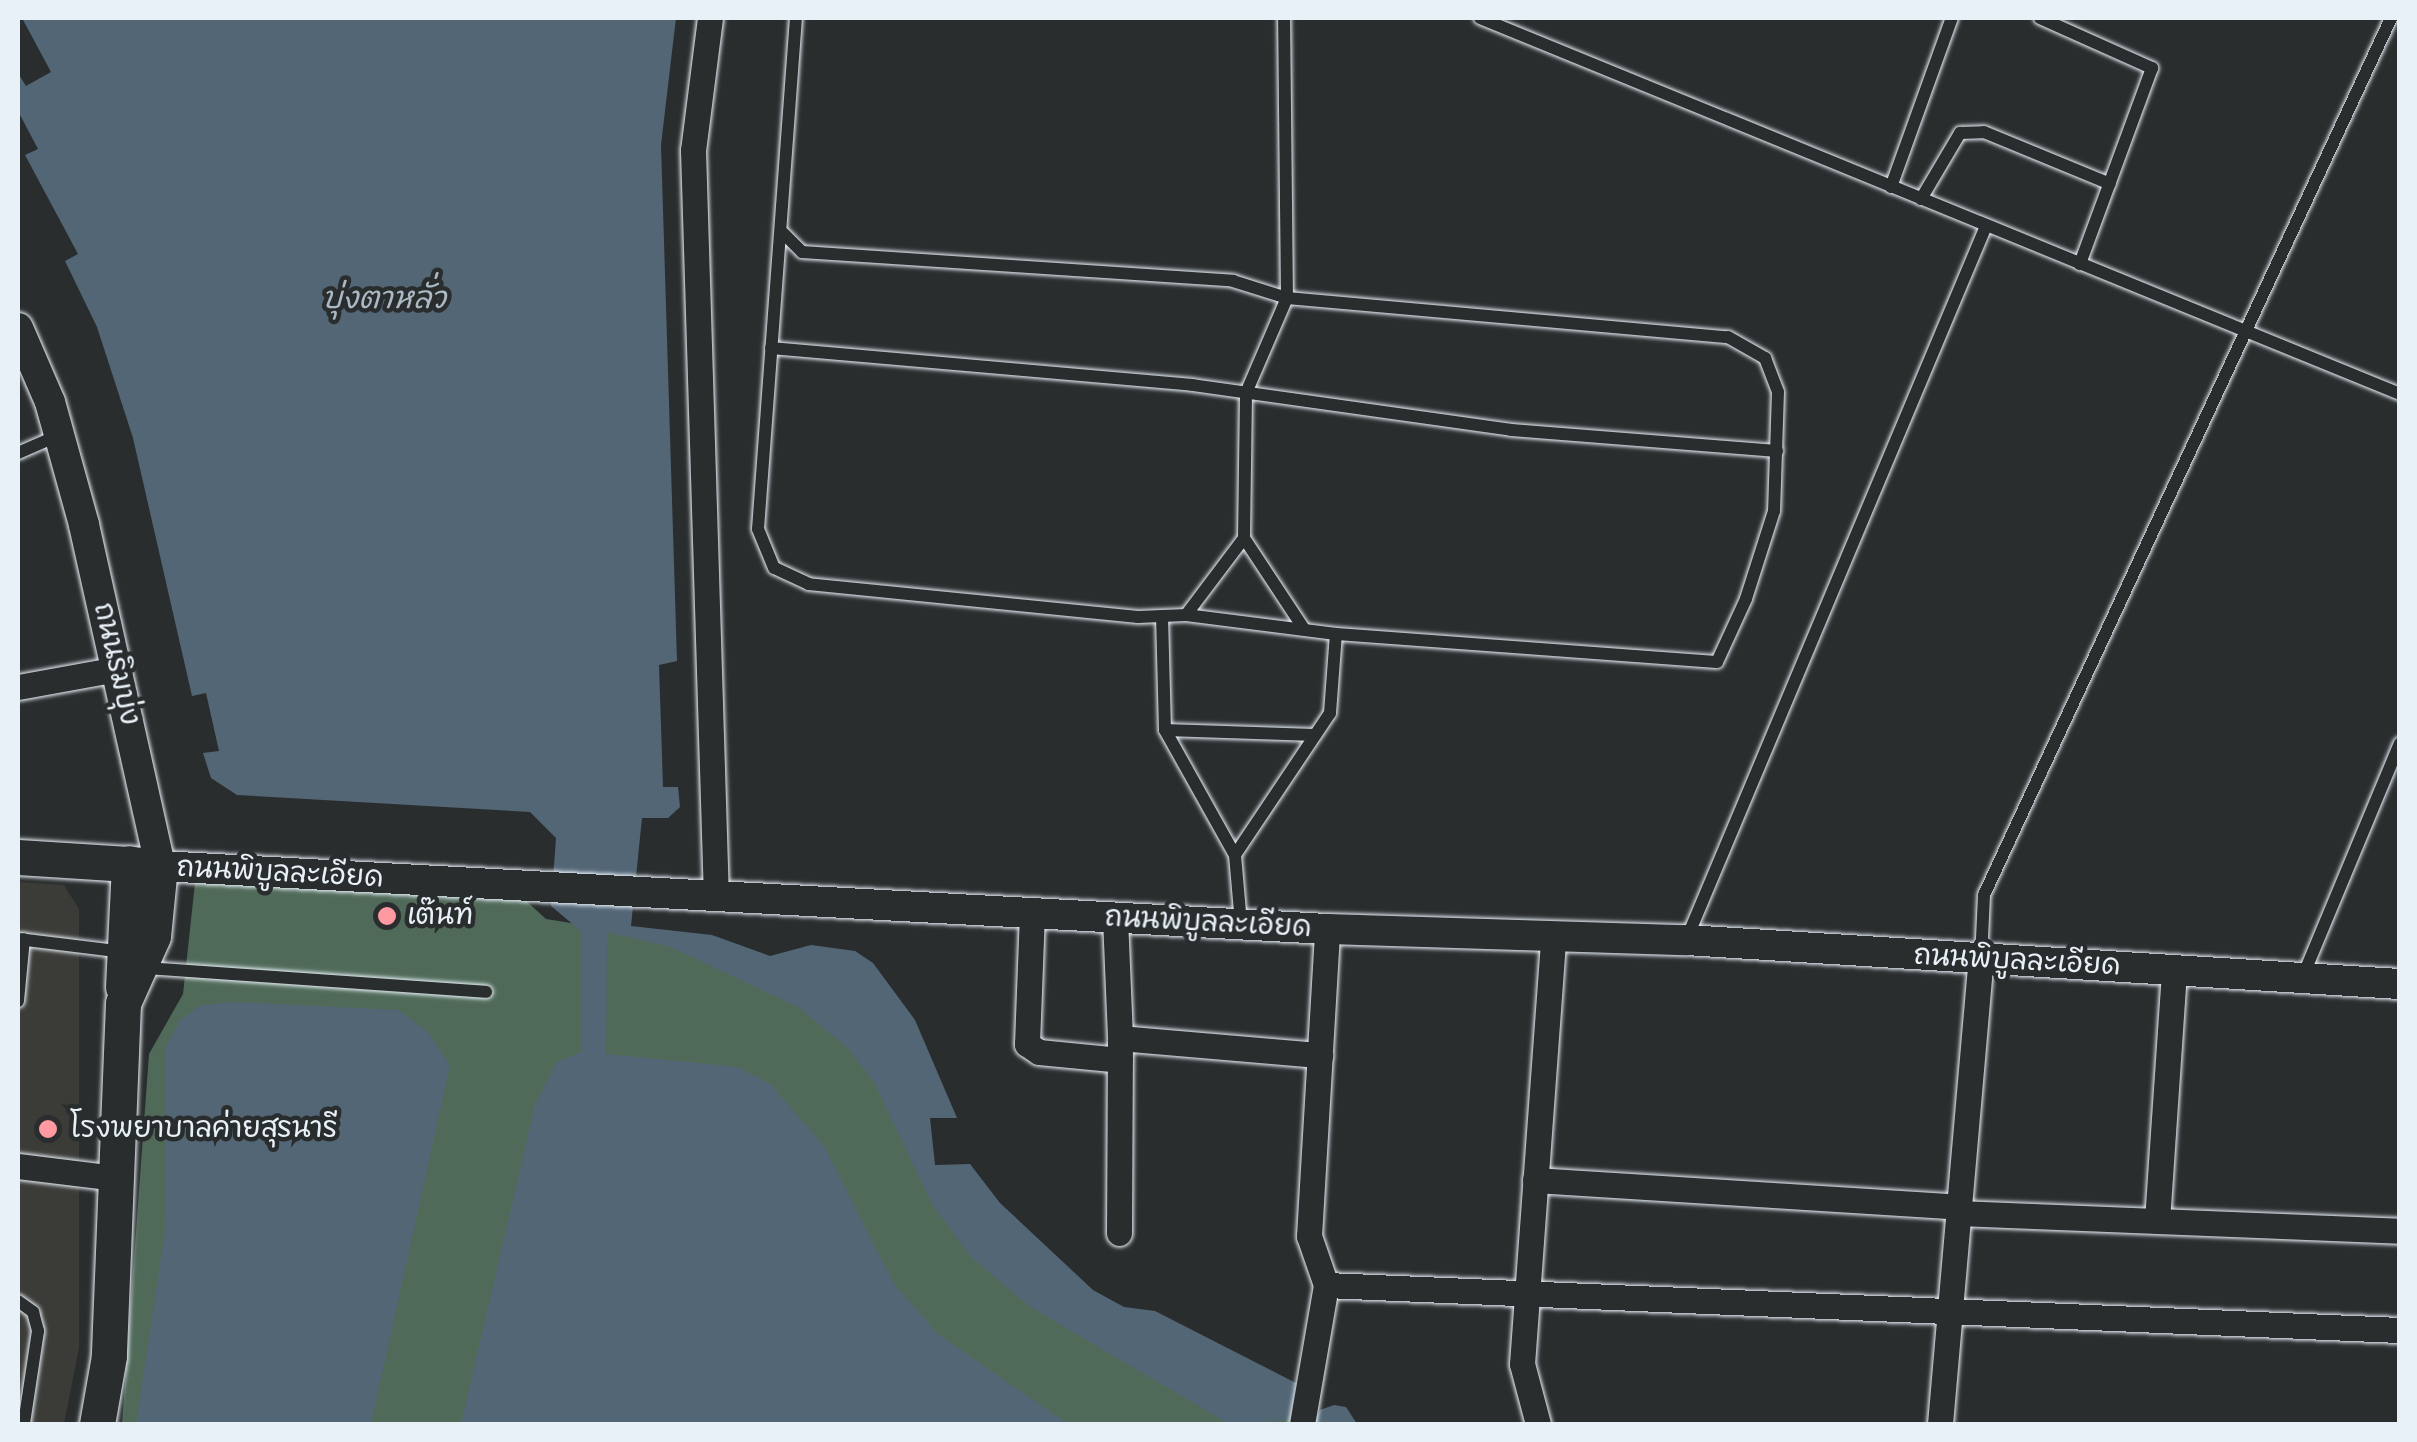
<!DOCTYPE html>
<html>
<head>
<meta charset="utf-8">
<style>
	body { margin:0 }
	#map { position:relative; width:2417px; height:1442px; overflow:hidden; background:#2a2d2e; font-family:Pangolin,"Playpen Sans Thai",sans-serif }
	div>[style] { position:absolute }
	.built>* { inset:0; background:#3b3b37 }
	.green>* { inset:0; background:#506a59 }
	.water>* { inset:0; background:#536676 }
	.roads { filter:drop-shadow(0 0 2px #e8f1f8) drop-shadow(0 0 2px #e8f1f8) }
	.service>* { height:12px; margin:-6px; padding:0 6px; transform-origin:6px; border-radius:6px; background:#2a2d2e }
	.minor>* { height:25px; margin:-12.5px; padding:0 12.5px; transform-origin:12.5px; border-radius:12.5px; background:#2a2d2e }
	.tertiary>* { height:30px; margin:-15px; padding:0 15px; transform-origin:15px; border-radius:15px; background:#2a2d2e }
	.secondary>* { height:35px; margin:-17.5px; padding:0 17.5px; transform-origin:17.5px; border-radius:17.5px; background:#2a2d2e }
	.dots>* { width:28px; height:28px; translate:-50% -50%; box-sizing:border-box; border:5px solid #2a2d2e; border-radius:50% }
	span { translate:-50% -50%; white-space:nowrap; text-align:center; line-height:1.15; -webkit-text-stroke:9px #2a2d2e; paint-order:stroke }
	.street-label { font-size:28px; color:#e8f1f8 }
	.poi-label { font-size:28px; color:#e8f1f8 }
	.left { translate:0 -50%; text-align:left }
	.water-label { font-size:30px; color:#acb9c4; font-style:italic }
	.frame { position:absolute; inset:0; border:20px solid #e8f1f8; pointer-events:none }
</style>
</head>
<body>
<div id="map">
	<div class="built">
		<i style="clip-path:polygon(18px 882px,64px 885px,79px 909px,79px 1348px,64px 1424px,18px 1424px)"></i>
	</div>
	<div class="green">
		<i style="clip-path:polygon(195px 883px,524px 899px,546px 919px,652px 936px,797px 997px,848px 1038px,974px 1244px,1320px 1424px,122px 1424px,149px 1054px,183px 994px)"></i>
	</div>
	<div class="water">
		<i style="clip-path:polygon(22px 18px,676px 18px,661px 145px,677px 661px,659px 665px,663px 787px,678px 787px,680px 807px,668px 818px,642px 818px,631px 926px,712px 935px,770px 956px,811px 945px,855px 951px,873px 963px,915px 1020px,957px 1118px,930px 1118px,935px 1165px,970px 1164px,1000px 1203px,1093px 1290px,1124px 1307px,1155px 1311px,1296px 1383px,1290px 1420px,1229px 1424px,1029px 1306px,971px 1257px,932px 1204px,875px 1084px,849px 1049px,798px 1007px,671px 947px,607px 932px,606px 1054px,738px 1067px,770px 1084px,824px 1146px,894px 1284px,938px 1334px,1068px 1424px,461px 1424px,535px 1105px,556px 1063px,581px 1052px,581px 931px,551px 906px,556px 838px,530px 812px,237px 795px,211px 778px,203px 753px,219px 751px,206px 693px,192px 696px,133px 438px,97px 327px,65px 261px,78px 254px,25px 155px,38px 149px,18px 111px,18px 73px,26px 86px,51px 72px)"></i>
		<i style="clip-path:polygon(233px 1002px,398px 1010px,429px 1033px,450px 1065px,371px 1424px,136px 1424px,165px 1231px,166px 1047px,180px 1020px,202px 1005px)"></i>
		<i style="clip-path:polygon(1334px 1405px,1346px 1407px,1357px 1424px,1314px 1424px,1320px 1410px)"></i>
	</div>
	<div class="roads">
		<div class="service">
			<i style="left:1480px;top:18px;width:994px;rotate:22.23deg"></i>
			<i style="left:2040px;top:18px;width:123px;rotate:24.1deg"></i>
			<i style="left:2152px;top:68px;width:209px;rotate:110.2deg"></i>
			<i style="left:1891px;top:187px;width:180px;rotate:-70.2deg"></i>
			<i style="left:1921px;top:199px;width:77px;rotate:-59.4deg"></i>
			<i style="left:1960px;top:133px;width:24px;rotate:-2deg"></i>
			<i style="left:1984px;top:132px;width:136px;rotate:22.4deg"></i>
			<i style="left:783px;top:233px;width:27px;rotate:45deg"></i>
			<i style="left:802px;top:252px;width:432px;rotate:3.8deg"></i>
			<i style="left:1233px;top:281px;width:57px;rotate:17.5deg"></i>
			<i style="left:1287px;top:298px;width:443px;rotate:5.1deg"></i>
			<i style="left:1728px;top:337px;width:43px;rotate:29.6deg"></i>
			<i style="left:1765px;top:358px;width:36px;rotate:69deg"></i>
			<i style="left:1778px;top:392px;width:119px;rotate:91.9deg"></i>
			<i style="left:1774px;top:511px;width:92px;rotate:107.7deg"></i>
			<i style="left:1746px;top:599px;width:69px;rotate:114.7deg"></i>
			<i style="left:1717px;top:662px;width:382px;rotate:-175.8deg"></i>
			<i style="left:1336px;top:634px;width:151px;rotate:-172.8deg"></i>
			<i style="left:1186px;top:615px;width:48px;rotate:177.6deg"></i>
			<i style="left:1138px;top:617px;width:331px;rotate:-174.3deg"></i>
			<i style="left:809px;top:584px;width:38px;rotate:-155deg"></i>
			<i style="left:774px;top:568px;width:42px;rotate:-112.3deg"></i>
			<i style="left:758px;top:529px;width:512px;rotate:-85.75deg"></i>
			<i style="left:771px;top:348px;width:423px;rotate:5deg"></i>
			<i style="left:1192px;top:385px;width:322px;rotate:8deg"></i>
			<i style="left:1511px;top:430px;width:267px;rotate:4.5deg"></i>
			<i style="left:18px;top:453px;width:45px;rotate:-23.7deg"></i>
			<i style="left:1244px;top:538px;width:109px;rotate:56.6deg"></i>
			<i style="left:1186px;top:615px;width:96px;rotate:-53deg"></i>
			<i style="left:1244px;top:538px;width:145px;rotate:-89.2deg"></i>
			<i style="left:1246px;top:393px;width:103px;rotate:-66.7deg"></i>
			<i style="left:1287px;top:298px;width:280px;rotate:-90.6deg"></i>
			<i style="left:1162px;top:616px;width:114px;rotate:88.5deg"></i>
			<i style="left:1165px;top:730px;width:143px;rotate:60.8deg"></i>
			<i style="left:1235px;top:855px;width:69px;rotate:85deg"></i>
			<i style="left:1165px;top:730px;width:150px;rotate:1.9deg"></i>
			<i style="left:1235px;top:855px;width:171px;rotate:-56.2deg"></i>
			<i style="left:1330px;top:713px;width:79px;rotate:-85.7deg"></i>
			<i style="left:1687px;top:938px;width:772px;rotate:-67.22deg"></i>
			<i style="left:18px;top:939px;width:107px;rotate:7deg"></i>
			<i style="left:1981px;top:959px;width:64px;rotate:-87.3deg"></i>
			<i style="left:1984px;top:895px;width:967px;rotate:-65.1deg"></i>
			<i style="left:145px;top:968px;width:342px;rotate:4deg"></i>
			<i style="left:2303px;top:976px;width:252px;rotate:-67.4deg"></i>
			<i style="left:18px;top:1001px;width:62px;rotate:-84.5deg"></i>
			<i style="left:18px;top:1301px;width:19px;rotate:36deg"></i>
			<i style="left:33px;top:1312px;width:20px;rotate:75deg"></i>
			<i style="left:38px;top:1331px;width:94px;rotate:98.6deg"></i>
		</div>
		<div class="minor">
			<i style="left:710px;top:18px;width:133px;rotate:97.3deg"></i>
			<i style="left:693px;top:150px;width:748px;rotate:88.24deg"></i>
			<i style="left:18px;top:687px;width:101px;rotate:-10.3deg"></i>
			<i style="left:1032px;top:913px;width:131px;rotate:92.2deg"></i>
			<i style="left:1027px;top:1044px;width:14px;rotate:34deg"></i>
			<i style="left:1039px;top:1052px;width:81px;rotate:5.6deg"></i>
			<i style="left:1115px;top:918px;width:120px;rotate:87.6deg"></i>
			<i style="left:1120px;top:1038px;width:201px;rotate:4.9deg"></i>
			<i style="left:18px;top:1166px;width:99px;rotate:7deg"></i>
			<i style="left:1535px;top:1180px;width:425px;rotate:3.6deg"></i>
			<i style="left:1958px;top:1213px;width:442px;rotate:2.3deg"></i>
			<i style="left:2157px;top:1221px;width:252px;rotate:-86.1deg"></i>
			<i style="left:1119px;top:1233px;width:190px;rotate:-89.7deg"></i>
			<i style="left:1326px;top:1285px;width:1075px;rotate:2.4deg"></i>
			<i style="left:1302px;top:1424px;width:141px;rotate:-80.2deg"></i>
			<i style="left:1326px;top:1285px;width:52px;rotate:-109.1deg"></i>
			<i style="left:1309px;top:1236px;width:308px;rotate:-86.6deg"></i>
			<i style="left:1538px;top:1424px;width:62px;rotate:-104.9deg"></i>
			<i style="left:1522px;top:1364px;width:426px;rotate:-85.8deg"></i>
			<i style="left:1940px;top:1424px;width:467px;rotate:-85deg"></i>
		</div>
		<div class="tertiary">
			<i style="left:18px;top:328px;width:81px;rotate:66.6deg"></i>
			<i style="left:50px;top:402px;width:128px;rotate:74.5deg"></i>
			<i style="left:84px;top:525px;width:349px;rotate:77.4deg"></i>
			<i style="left:160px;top:866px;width:1169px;rotate:3.09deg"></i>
			<i style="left:1327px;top:929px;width:359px;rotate:1.8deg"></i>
			<i style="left:1686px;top:940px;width:715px;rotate:3.53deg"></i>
		</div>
		<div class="secondary">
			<i style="left:18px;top:857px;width:142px;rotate:3.6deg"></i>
			<i style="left:160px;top:866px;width:70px;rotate:95.7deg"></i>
			<i style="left:153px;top:936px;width:73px;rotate:114.1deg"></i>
			<i style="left:123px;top:1003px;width:353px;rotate:92.3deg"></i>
			<i style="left:109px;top:1356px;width:69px;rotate:100deg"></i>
			<i style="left:123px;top:987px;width:124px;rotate:-87.2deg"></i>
		</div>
	</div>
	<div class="dots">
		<i style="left:387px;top:916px;background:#ff9aa2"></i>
		<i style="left:48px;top:1129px;background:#ff9aa2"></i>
	</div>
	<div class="street-label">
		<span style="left:116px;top:664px;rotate:77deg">ถนนริมบุ่ง</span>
		<span style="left:280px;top:873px;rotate:3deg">ถนนพิบูลละเอียด</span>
		<span style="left:1208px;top:923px;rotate:3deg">ถนนพิบูลละเอียด</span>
		<span style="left:2017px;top:961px;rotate:3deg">ถนนพิบูลละเอียด</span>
	</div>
	<div class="poi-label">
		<span class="left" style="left:407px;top:916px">เต๊นท์</span>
		<span class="left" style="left:70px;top:1129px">โรงพยาบาลค่ายสุรนารี</span>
	</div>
	<div class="water-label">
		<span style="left:384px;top:299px">บุ่งตาหลั่ว</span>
	</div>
	<div class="frame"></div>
</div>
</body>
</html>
